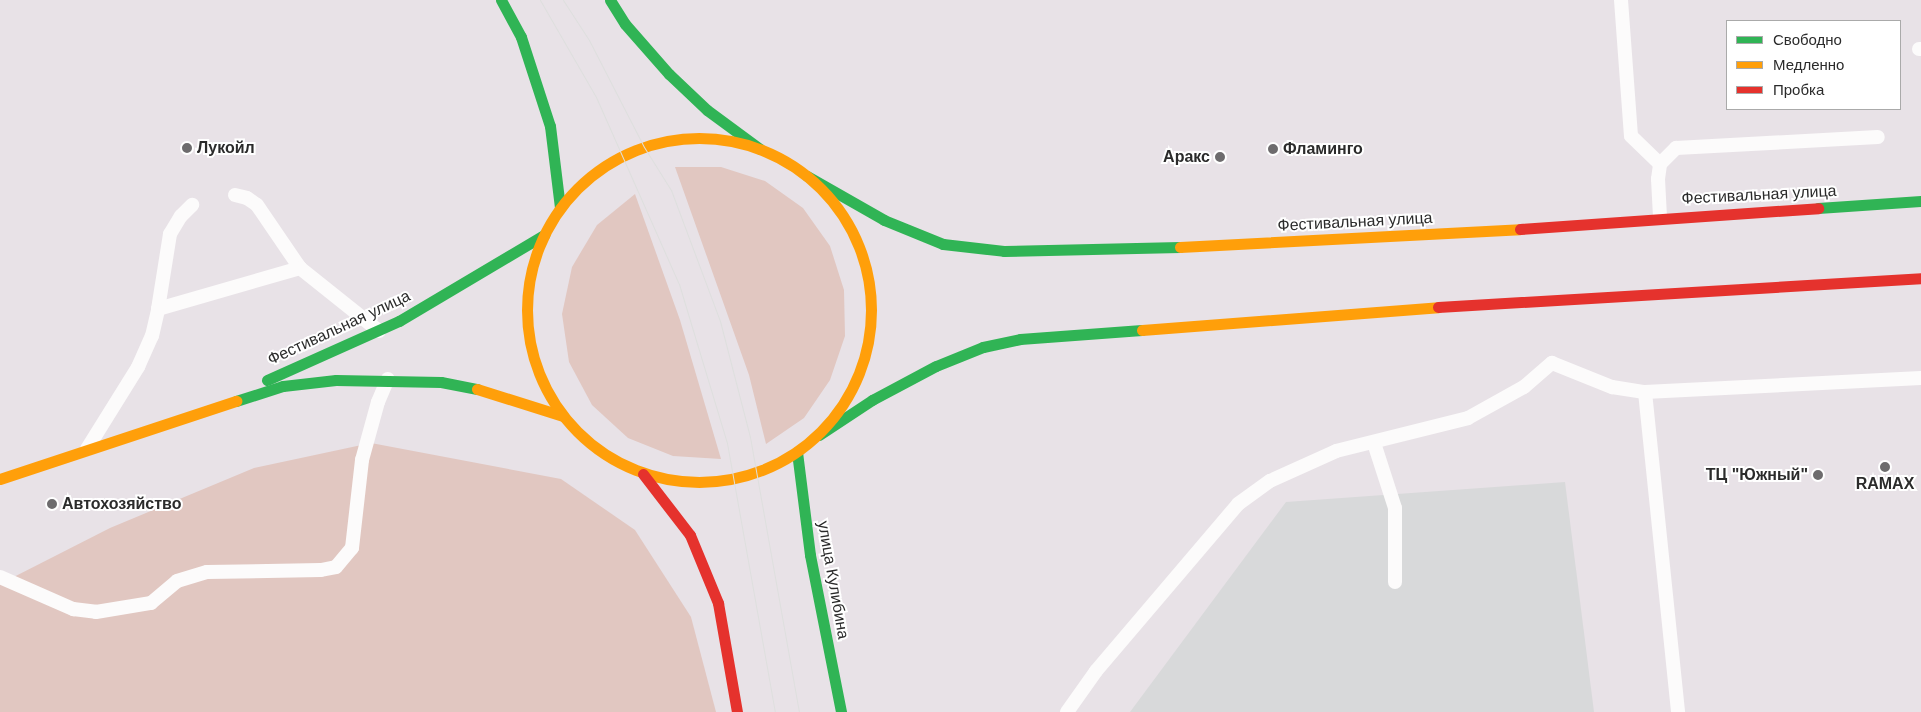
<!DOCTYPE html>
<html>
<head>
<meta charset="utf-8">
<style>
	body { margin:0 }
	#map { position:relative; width:1921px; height:712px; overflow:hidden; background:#e8e2e7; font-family:Arial,sans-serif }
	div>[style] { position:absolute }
	.industrial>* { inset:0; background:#d8d9da }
	.green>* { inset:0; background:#e1c7c1 }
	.lane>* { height:14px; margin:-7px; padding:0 7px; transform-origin:7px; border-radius:7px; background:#fcfbfb }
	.fast>* { height:11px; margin:-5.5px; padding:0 5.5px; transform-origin:5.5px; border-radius:5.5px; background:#30b455 }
	.slow>* { height:11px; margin:-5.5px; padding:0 5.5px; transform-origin:5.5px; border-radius:5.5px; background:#ff9f0a }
	.slow>.ring { margin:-5.5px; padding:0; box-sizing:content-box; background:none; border:11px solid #ff9f0a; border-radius:50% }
	.jam>* { height:11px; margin:-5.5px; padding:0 5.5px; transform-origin:5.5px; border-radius:5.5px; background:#e5322d }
	.tram>* { height:1px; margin:-0.5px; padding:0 0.5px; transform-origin:0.5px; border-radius:0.5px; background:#dedfde }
	.dots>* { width:14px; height:14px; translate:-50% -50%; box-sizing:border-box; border:2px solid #fff; border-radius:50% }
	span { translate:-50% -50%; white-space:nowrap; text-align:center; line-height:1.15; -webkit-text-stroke:4px #fff; paint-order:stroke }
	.poi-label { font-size:16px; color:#2b2b2b; font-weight:700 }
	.left { translate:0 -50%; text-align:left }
	.right { translate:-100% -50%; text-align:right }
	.street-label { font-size:16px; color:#2b2b2b }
	.legend { position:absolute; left:1726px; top:20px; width:175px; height:90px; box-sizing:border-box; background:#fff; border:1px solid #aaa; margin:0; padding:6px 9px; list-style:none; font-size:15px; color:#2b2b2b }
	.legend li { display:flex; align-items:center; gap:10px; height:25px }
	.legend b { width:25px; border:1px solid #aaa }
</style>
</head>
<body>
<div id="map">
	<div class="industrial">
		<i style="clip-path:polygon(1565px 482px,1594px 712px,1130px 712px,1286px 502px)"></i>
	</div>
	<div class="green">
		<i style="clip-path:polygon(675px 167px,721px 167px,765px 181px,803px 208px,830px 246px,844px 290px,845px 336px,830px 380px,804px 418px,766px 444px,749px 375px)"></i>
		<i style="clip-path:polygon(635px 194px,680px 320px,721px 459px,673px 456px,628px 438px,592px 405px,569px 362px,562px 314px,572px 267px,597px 225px)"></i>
		<i style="clip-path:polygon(371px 443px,561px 479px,635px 530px,691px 617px,716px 712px,0 712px,0 584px,110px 528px,254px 468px)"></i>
	</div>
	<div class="lane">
		<i style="left:1621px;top:0;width:136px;rotate:85.8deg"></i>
		<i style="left:1631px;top:136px;width:40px;rotate:44deg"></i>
		<i style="left:1919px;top:49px;width:2px"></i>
		<i style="left:235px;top:195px;width:12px;rotate:14deg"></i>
		<i style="left:247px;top:198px;width:12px;rotate:35deg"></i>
		<i style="left:257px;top:205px;width:76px;rotate:55.7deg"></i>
		<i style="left:1660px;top:217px;width:38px;rotate:-93deg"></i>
		<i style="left:1658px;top:179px;width:15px;rotate:-82deg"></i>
		<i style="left:1660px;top:164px;width:23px;rotate:-45deg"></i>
		<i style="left:1676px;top:148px;width:202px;rotate:-3.1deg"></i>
		<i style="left:158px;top:309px;width:76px;rotate:-80.9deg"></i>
		<i style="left:170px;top:234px;width:21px;rotate:-59deg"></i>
		<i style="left:181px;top:216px;width:16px;rotate:-45deg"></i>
		<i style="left:1645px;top:392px;width:322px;rotate:84.1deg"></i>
		<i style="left:1374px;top:443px;width:68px;rotate:72.1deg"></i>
		<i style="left:1395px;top:508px;width:74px;rotate:90deg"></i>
		<i style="left:87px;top:449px;width:97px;rotate:-58.1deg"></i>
		<i style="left:138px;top:367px;width:34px;rotate:-66deg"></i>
		<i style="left:152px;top:336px;width:28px;rotate:-77deg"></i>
		<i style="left:158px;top:309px;width:148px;rotate:-16.1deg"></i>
		<i style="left:300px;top:268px;width:101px;rotate:38.6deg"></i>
		<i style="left:0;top:577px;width:80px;rotate:23.7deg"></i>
		<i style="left:73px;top:609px;width:23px;rotate:7deg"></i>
		<i style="left:96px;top:612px;width:56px;rotate:-9.3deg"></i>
		<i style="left:151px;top:603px;width:34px;rotate:-40deg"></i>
		<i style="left:177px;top:581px;width:31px;rotate:-17deg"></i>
		<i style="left:207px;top:572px;width:114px;rotate:-1deg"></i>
		<i style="left:321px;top:570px;width:15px;rotate:-11deg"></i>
		<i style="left:336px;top:567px;width:25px;rotate:-50deg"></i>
		<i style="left:352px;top:548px;width:89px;rotate:-83.5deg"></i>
		<i style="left:362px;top:460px;width:60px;rotate:-74.6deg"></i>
		<i style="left:378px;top:402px;width:25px;rotate:-67deg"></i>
		<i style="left:1067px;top:712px;width:50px;rotate:-54.7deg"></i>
		<i style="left:1096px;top:671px;width:219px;rotate:-49.6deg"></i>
		<i style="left:1238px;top:504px;width:39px;rotate:-36deg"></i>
		<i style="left:1270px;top:481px;width:72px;rotate:-24.4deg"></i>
		<i style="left:1336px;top:451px;width:136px;rotate:-14deg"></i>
		<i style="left:1468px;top:418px;width:64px;rotate:-29deg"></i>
		<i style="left:1524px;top:387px;width:37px;rotate:-41deg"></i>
		<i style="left:1552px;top:363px;width:65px;rotate:21.8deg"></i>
		<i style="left:1612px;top:387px;width:33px;rotate:9deg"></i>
		<i style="left:1645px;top:392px;width:276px;rotate:-2.9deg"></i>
	</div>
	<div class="fast">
		<i style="left:501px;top:0;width:42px;rotate:61.6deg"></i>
		<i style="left:521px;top:37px;width:94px;rotate:72deg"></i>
		<i style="left:550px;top:126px;width:82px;rotate:83deg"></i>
		<i style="left:610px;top:0;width:28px;rotate:58deg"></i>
		<i style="left:625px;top:24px;width:67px;rotate:48.7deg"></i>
		<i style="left:669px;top:74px;width:52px;rotate:43.5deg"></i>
		<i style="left:707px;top:110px;width:66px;rotate:36.3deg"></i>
		<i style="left:807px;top:176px;width:89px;rotate:29.7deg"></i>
		<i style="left:884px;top:220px;width:64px;rotate:22.1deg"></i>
		<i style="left:943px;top:244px;width:61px;rotate:6.5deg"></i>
		<i style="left:1004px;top:251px;width:176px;rotate:-1.3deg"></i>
		<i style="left:1818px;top:208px;width:103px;rotate:-3.9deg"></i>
		<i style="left:267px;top:380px;width:145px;rotate:-24.1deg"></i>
		<i style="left:399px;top:321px;width:169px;rotate:-30.7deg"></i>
		<i style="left:236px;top:401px;width:49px;rotate:-17.7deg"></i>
		<i style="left:283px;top:386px;width:53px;rotate:-6.5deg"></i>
		<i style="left:336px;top:380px;width:105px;rotate:1.1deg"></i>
		<i style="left:441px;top:382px;width:37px;rotate:11deg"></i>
		<i style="left:819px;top:435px;width:64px;rotate:-33.4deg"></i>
		<i style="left:872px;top:400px;width:72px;rotate:-28deg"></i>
		<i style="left:936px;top:366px;width:51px;rotate:-22deg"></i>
		<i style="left:983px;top:347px;width:38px;rotate:-12deg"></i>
		<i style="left:1020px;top:339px;width:122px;rotate:-4.2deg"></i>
		<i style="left:797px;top:452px;width:104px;rotate:82.8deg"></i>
		<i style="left:810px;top:555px;width:160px;rotate:78.8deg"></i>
	</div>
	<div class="slow">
		<i class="ring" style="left:527px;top:138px;width:333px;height:333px"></i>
		<i style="left:1180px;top:247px;width:340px;rotate:-3deg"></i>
		<i style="left:1142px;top:330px;width:297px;rotate:-4.4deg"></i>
		<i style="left:477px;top:389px;width:90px;rotate:17.4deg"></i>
		<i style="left:0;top:479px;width:249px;rotate:-18.3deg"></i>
	</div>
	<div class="jam">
		<i style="left:1520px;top:229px;width:299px;rotate:-4deg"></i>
		<i style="left:1438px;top:307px;width:484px;rotate:-3.4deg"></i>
		<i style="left:643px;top:474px;width:77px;rotate:52.4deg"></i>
		<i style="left:690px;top:535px;width:74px;rotate:67.6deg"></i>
		<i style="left:718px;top:603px;width:111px;rotate:80.1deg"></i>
	</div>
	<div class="tram">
		<i style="left:540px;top:0;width:112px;rotate:60deg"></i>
		<i style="left:596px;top:97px;width:205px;rotate:66.1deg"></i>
		<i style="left:679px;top:284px;width:166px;rotate:73.2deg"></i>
		<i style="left:727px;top:443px;width:273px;rotate:79.9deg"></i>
		<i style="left:563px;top:0;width:48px;rotate:57deg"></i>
		<i style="left:589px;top:40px;width:120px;rotate:62.8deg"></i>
		<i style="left:644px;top:147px;width:51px;rotate:57.9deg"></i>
		<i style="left:671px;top:190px;width:140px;rotate:69.5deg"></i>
		<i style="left:720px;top:321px;width:120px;rotate:75.5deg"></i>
		<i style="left:750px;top:437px;width:279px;rotate:79.9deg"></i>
	</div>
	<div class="dots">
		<i style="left:187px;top:148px;background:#6d6b6d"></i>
		<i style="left:1273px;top:149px;background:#6d6b6d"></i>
		<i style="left:1220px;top:157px;background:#6d6b6d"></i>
		<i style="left:1885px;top:467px;background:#6d6b6d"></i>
		<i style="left:1818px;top:475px;background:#6d6b6d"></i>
		<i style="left:52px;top:504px;background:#6d6b6d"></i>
	</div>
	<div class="poi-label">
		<span class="left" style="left:197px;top:148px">Лукойл</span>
		<span class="left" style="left:1283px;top:149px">Фламинго</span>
		<span class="right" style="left:1210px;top:157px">Аракс</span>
		<span class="right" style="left:1808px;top:475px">ТЦ "Южный"</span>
		<span style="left:1885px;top:484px">RAMAX</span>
		<span class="left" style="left:62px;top:504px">Автохозяйство</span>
	</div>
	<div class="street-label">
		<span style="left:1759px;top:195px;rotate:-3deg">Фестивальная улица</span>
		<span style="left:1355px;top:222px;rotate:-3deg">Фестивальная улица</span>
		<span style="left:339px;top:328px;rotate:-25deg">Фестивальная улица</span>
		<span style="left:833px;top:580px;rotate:80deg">улица Кулибина</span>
	</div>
	<ul class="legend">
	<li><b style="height:6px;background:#30b455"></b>Свободно</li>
	<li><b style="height:6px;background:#ff9f0a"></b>Медленно</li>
	<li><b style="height:6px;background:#e5322d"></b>Пробка</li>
	</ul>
</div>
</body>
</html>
